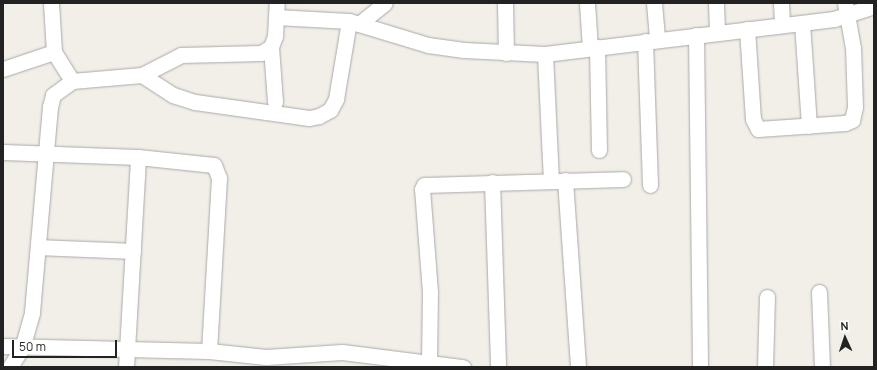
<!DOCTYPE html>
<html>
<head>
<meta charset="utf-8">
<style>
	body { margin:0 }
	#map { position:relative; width:877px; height:370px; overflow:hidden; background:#f2efe9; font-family:Manrope,sans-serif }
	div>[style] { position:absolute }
	.roads { filter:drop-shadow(0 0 1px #a9a9a9) drop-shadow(0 0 1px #a9a9a9) }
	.street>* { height:15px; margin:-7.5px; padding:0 7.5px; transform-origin:7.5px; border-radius:7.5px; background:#fff }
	span { translate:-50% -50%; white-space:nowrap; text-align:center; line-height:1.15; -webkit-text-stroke:3px #fff; paint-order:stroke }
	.frame { position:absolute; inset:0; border:4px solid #222; pointer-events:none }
	.north { position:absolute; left:825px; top:318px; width:40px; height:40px; -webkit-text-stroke:3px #fff; paint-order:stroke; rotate:357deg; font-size:11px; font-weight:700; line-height:16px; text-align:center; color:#222 }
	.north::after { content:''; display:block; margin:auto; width:14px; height:18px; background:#222; clip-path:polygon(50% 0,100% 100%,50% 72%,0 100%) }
	.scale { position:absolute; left:12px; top:340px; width:105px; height:18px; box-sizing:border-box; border:2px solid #222; border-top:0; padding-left:5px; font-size:12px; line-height:14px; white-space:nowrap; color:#222; -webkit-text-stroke:3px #fff; paint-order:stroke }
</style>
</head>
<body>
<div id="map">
	<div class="roads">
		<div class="street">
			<i style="left:51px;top:3px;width:49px;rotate:86.5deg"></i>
			<i style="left:54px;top:52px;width:34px;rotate:58deg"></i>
			<i style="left:505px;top:3px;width:50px;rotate:88.9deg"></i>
			<i style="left:587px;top:3px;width:45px;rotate:86.2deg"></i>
			<i style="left:654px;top:3px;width:36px;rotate:85deg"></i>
			<i style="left:716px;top:3px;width:30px;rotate:88deg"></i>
			<i style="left:781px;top:3px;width:22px;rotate:87deg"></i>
			<i style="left:276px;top:17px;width:73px;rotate:3.1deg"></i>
			<i style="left:349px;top:21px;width:83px;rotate:16.9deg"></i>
			<i style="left:428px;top:45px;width:36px;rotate:8deg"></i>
			<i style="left:464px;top:50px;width:81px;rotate:2.8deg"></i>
			<i style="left:545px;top:54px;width:291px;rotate:-6.9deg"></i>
			<i style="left:834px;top:19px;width:42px;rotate:-18deg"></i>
			<i style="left:802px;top:23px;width:103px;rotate:86.1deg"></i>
			<i style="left:359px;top:24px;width:33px;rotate:-39deg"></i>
			<i style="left:747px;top:29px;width:90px;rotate:86.2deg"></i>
			<i style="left:753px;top:119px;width:11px;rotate:63deg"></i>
			<i style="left:758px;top:129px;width:87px;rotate:-3.9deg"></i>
			<i style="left:845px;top:123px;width:8px;rotate:-23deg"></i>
			<i style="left:852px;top:120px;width:13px;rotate:-77deg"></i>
			<i style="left:855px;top:107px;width:59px;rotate:-91.9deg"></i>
			<i style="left:853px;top:48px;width:46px;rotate:-100.1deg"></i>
			<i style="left:696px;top:35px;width:332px;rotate:89.3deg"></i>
			<i style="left:645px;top:41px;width:144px;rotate:88deg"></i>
			<i style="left:271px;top:47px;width:55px;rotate:85.8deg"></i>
			<i style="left:597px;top:47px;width:103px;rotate:88.9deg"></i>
			<i style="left:545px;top:54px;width:126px;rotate:87.3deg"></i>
			<i style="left:3px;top:69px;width:54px;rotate:-18.4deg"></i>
			<i style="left:142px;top:75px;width:37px;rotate:33deg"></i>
			<i style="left:173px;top:95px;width:23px;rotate:18deg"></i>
			<i style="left:195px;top:102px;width:115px;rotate:8deg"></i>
			<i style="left:309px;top:118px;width:10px;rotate:-11deg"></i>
			<i style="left:319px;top:116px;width:13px;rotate:-29deg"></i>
			<i style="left:330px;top:110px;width:13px;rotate:-61deg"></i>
			<i style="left:336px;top:99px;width:79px;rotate:-80.5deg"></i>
			<i style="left:3px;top:152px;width:135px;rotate:2.1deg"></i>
			<i style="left:138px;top:157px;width:76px;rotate:6deg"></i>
			<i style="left:214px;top:165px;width:14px;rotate:69deg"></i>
			<i style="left:219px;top:178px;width:173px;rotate:93.3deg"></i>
			<i style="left:565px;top:180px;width:187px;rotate:86deg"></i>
			<i style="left:492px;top:182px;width:185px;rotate:88.1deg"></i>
			<i style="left:38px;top:247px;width:95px;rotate:2.4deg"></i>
			<i style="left:819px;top:292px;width:75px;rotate:87.7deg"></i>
			<i style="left:3px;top:346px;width:206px;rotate:1.4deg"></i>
			<i style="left:209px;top:351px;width:57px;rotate:6deg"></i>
			<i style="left:266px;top:357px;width:76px;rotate:-3.8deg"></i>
			<i style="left:342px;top:352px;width:122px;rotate:7.1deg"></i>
			<i style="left:429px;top:363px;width:71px;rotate:-89.2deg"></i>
			<i style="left:430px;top:292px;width:103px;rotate:-94.4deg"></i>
			<i style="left:422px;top:189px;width:4px;rotate:-63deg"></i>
			<i style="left:424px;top:185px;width:199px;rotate:-1.7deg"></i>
			<i style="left:10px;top:367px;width:22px;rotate:-58deg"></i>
			<i style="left:22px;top:348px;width:37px;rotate:-74deg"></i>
			<i style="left:32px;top:312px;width:206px;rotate:-85deg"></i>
			<i style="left:50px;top:107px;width:12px;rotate:-76deg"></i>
			<i style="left:53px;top:95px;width:24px;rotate:-36deg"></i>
			<i style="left:72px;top:81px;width:70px;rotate:-4.9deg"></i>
			<i style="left:142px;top:75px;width:44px;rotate:-27.1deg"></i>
			<i style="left:181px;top:55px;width:80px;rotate:-1.4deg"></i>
			<i style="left:261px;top:53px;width:12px;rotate:-31deg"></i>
			<i style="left:271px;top:47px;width:12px;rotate:-70deg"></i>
			<i style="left:275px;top:36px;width:33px;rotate:-87deg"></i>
			<i style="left:126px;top:367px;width:210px;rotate:-86.7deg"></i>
			<i style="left:765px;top:367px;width:70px;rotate:-88.4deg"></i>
		</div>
	</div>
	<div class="frame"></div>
	<div class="north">N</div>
	<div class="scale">50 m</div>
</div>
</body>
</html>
